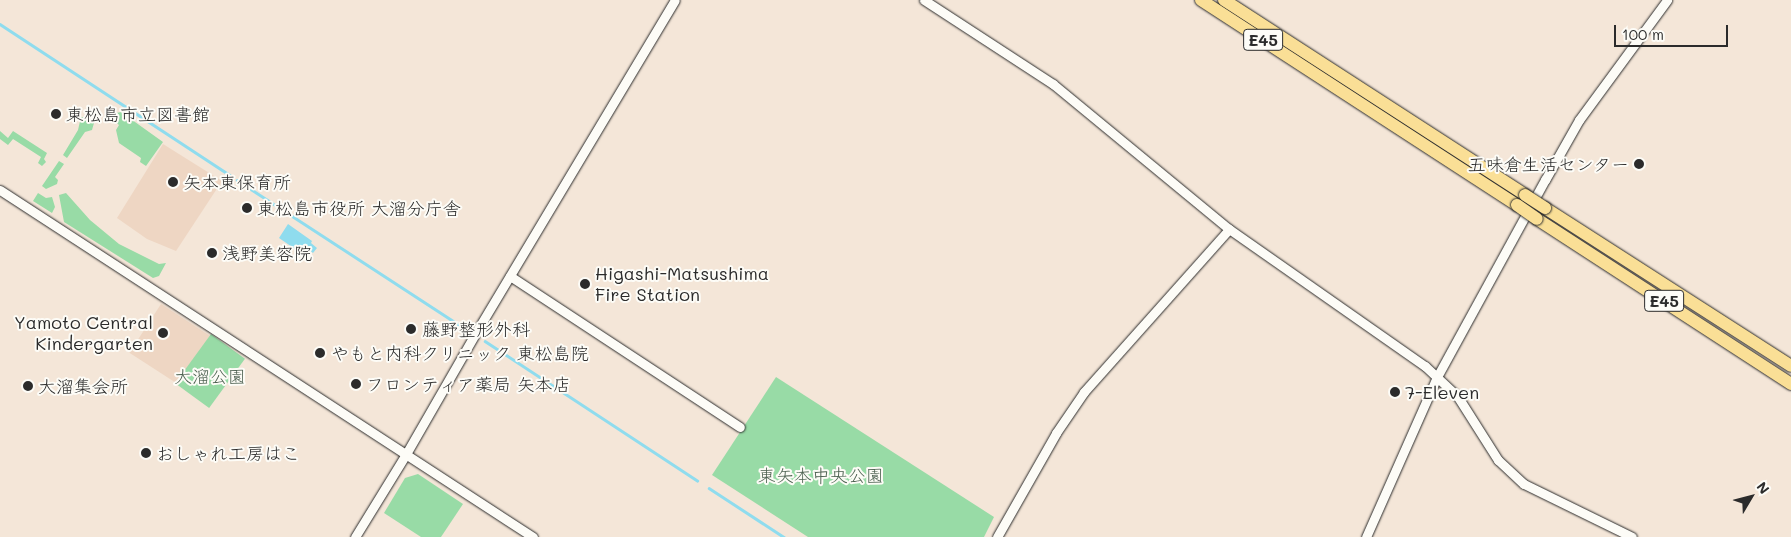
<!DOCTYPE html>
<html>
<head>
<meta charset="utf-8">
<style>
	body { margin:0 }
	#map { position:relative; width:1791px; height:537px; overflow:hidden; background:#f4e6d8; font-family:Mali,"Klee One",sans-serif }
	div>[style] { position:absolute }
	.built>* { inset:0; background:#eed6c3; transform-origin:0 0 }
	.green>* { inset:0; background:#98dba6; transform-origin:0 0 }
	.water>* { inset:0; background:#8fdcee }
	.stream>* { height:2.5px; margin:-1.25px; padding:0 1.25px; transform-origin:1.25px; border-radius:1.25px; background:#8fdcee }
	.roads { filter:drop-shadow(0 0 1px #2b2b2b) drop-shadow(0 0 1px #2b2b2b) }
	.secondary>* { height:9px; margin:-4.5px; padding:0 4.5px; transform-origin:4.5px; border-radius:4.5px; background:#fdfcf7 }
	.highway>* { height:12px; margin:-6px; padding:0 6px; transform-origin:6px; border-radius:6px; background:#fadf96 }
	.bridges { filter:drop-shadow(0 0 1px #2b2b2b) drop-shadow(0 0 1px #2b2b2b) }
	.highway-bridge>* { height:12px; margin:-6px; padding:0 6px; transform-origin:6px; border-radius:6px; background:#fadf96 }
	.dots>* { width:14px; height:14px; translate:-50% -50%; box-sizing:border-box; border:2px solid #fdfcf7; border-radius:50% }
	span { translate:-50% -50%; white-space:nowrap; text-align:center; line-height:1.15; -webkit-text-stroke:4px #fdfcf7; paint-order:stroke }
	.shield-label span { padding:1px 4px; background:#fdfcf7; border:1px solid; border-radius:4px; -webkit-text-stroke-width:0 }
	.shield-label { font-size:16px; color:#2b2b2b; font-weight:700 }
	.poi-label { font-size:18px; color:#2b2b2b }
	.left { translate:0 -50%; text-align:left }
	.right { translate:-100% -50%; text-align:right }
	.park-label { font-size:18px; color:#4c6050 }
	.north { position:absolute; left:1726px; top:472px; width:50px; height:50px; -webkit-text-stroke:4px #fdfcf7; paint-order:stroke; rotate:53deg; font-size:14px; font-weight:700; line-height:20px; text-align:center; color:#2b2b2b }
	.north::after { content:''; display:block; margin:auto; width:18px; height:22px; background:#2b2b2b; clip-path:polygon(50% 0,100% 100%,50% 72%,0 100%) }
	.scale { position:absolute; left:1614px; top:25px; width:114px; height:22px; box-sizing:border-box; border:2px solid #2b2b2b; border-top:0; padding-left:6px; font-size:15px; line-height:18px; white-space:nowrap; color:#2b2b2b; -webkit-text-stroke:4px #fdfcf7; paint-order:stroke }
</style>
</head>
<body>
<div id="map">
	<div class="built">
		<i style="clip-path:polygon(163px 144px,222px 181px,176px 251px,147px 239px,117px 218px)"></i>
		<i style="left:161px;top:304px;width:59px;height:58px;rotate:33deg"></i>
	</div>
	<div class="green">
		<i style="clip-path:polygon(121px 112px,163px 142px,146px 166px,140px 162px,141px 158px,119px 143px,116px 130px,119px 125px,111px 118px,112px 114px)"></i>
		<i style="clip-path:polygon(81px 117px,89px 118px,94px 123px,92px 130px,85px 132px,67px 158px,63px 155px,78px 130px)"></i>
		<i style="clip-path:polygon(0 131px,8px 138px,13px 131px,47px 153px,44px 159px,46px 162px,42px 166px,38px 163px,41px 157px,13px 139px,8px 145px,0 139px)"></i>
		<i style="clip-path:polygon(59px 161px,64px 164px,55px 177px,58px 180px,57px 184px,46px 189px,42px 186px)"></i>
		<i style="clip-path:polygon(38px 193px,46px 198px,52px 197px,55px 207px,52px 213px,33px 201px)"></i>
		<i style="clip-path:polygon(66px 193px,90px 220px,119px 244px,159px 264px,166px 263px,159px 276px,153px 278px,64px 222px,59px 195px)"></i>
		<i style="left:211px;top:334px;width:42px;height:61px;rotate:36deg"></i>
		<i style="clip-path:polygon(776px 377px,994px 517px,984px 537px,808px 537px,712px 475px)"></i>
		<i style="clip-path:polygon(418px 474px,463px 504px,441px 537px,421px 537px,384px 513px,405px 478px)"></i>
	</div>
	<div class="water">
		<i style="clip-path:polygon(288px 224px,312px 241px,311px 243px,317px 248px,313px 253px,302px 245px,298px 251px,279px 238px)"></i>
	</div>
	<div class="stream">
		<i style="left:0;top:24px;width:275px;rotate:33.3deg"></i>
		<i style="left:237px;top:180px;width:277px;rotate:33.1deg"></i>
		<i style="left:485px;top:341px;width:254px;rotate:33.3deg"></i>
		<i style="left:709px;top:488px;width:90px;rotate:33.2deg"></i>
	</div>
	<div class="roads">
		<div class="secondary">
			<i style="left:924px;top:0;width:154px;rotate:33.1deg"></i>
			<i style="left:1053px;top:84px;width:228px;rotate:39.5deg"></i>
			<i style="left:1229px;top:229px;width:239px;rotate:35deg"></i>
			<i style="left:1425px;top:366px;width:45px;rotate:43.2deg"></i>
			<i style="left:1458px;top:397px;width:75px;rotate:57.6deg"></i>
			<i style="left:1498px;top:460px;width:35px;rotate:43deg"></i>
			<i style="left:1524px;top:484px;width:120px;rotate:26.1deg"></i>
			<i style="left:0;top:190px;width:636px;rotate:33.07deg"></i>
			<i style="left:510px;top:276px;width:275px;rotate:33.3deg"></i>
			<i style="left:355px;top:537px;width:97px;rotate:-58.4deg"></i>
			<i style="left:406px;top:454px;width:144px;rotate:-60.1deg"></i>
			<i style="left:478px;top:329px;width:383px;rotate:-59.1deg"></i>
			<i style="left:997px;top:537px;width:120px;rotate:-60.4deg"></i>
			<i style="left:1056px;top:433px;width:50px;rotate:-55.7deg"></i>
			<i style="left:1084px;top:392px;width:218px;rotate:-48.3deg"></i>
			<i style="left:1366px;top:537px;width:175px;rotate:-66.1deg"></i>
			<i style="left:1437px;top:377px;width:225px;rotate:-61.3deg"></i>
			<i style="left:1545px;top:180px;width:69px;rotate:-60.5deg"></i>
			<i style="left:1579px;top:120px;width:149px;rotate:-53.7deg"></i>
		</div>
		<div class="highway">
			<i style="left:1201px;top:0;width:377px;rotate:33deg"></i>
			<i style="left:1224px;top:0;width:359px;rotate:32.9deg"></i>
			<i style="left:1545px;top:208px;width:292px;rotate:32.7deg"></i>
			<i style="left:1537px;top:219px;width:303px;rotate:33deg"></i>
		</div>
	</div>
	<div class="bridges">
		<div class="highway-bridge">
			<i style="left:1525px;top:195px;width:24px;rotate:33deg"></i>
			<i style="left:1517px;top:205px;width:24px;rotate:35deg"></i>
		</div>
	</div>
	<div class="dots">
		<i style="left:56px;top:114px;background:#2b2b2b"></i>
		<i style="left:1639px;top:164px;background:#2b2b2b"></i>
		<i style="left:173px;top:182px;background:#2b2b2b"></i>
		<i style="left:247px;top:208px;background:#2b2b2b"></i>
		<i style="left:212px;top:253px;background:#2b2b2b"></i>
		<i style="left:585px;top:284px;background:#2b2b2b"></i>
		<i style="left:411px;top:329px;background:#2b2b2b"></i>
		<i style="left:163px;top:333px;background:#2b2b2b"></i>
		<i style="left:320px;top:353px;background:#2b2b2b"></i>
		<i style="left:356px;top:384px;background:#2b2b2b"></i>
		<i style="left:28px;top:386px;background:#2b2b2b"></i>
		<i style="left:1395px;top:392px;background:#2b2b2b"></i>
		<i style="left:146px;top:453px;background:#2b2b2b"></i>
	</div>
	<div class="shield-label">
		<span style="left:1263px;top:40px">E45</span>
		<span style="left:1664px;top:301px">E45</span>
	</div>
	<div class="poi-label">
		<span class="left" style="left:66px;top:114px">東松島市立図書館</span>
		<span class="right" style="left:1629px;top:164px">五味倉生活センター</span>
		<span class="left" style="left:183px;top:182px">矢本東保育所</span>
		<span class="left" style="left:257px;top:208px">東松島市役所 大溜分庁舎</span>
		<span class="left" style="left:222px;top:253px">浅野美容院</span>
		<span class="left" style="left:595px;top:284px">Higashi-Matsushima<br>Fire Station</span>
		<span class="right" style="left:153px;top:333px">Yamoto Central<br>Kindergarten</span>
		<span class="left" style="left:422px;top:329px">藤野整形外科</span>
		<span class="left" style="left:331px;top:353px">やもと内科クリニック 東松島院</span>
		<span class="left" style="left:366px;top:384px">フロンティア薬局 矢本店</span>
		<span class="left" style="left:38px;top:386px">大溜集会所</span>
		<span class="left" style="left:1405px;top:392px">7-Eleven</span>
		<span class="left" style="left:156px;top:453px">おしゃれ工房はこ</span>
	</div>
	<div class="park-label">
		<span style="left:210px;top:376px">大溜公園</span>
		<span style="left:821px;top:475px">東矢本中央公園</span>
	</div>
	<div class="north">N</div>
	<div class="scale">100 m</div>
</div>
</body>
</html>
